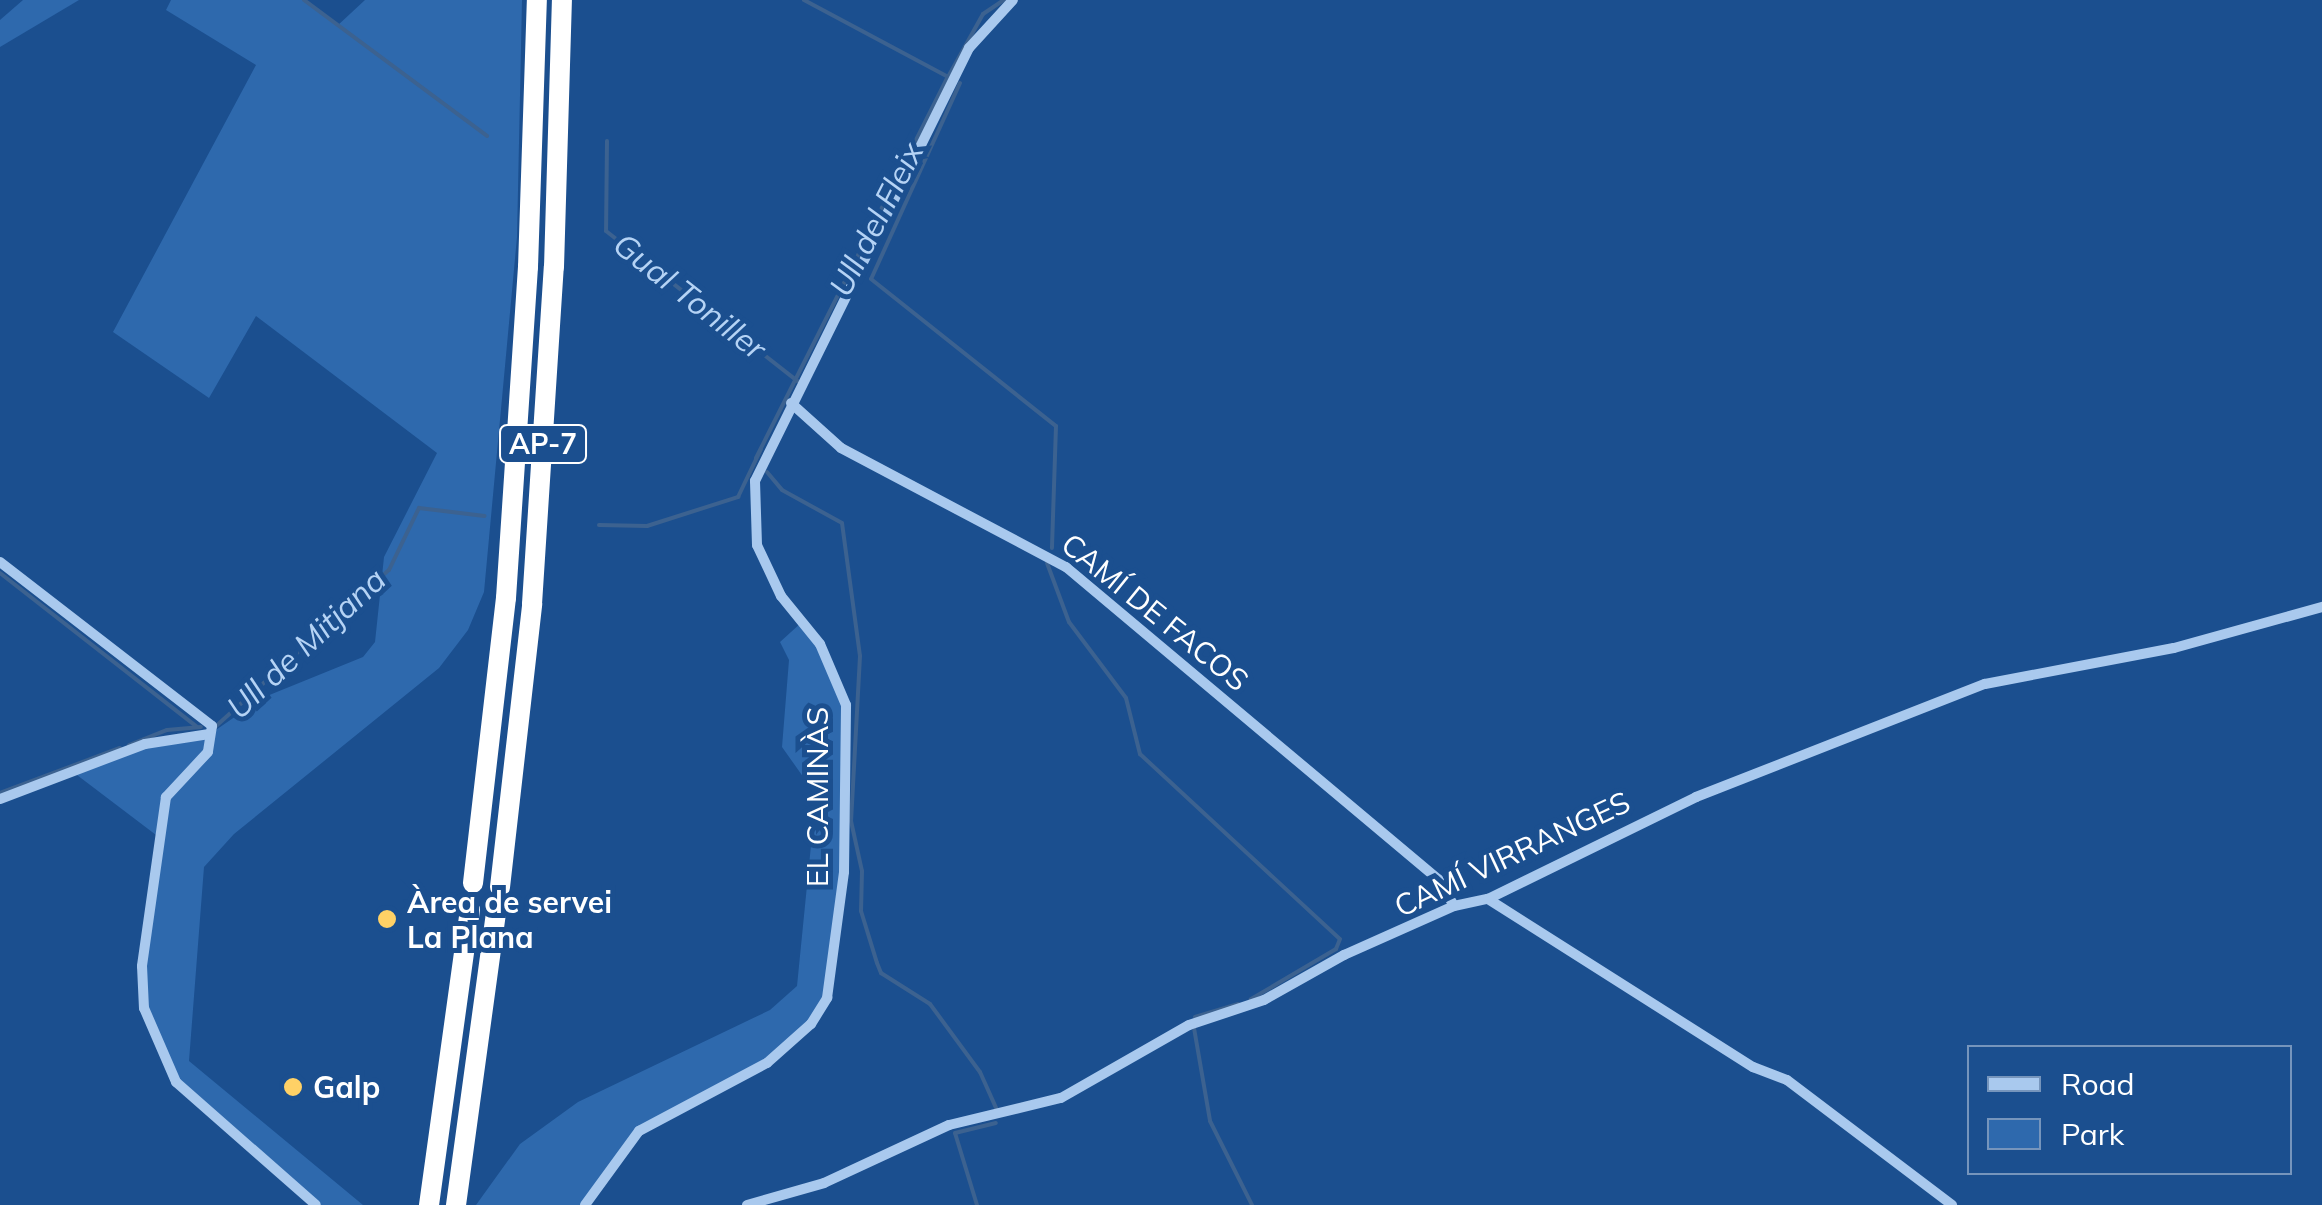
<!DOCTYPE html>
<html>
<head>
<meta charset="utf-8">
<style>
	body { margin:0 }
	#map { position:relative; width:2322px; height:1205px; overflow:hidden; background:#1b4f8f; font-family:Mulish,sans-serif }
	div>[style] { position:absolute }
	.green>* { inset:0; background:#2e69ad }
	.stream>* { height:4px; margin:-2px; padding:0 2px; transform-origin:2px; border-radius:2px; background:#3c6290 }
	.minor>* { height:10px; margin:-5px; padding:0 5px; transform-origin:5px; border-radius:5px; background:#a9c9ee }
	.motorway>* { height:20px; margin:-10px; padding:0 10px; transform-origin:10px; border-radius:10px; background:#fff }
	.dots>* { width:28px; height:28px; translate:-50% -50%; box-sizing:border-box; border:5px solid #1b4f8f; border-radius:50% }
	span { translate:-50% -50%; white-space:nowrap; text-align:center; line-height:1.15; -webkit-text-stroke:10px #1b4f8f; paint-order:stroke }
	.shield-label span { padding:2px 8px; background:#1b4f8f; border:2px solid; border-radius:8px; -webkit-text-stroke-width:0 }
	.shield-label { font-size:28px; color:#fff; font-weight:700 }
	.street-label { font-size:30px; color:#fff }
	.poi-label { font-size:30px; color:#fff; font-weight:700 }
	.left { translate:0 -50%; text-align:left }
	.water-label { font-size:32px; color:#b5d3f5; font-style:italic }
	.legend { position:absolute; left:1967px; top:1045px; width:325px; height:130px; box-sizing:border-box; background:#1b4f8f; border:2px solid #7695bc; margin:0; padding:12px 18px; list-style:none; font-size:30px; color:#fff }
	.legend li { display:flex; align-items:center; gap:20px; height:50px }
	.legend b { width:50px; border:2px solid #7695bc }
</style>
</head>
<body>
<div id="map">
	<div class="green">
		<i style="clip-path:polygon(23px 0,79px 0,0 47px,0 20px)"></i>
		<i style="clip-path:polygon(171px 0,303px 0,337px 26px,365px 0,522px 0,517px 237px,484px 592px,468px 630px,439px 668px,234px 834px,204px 867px,189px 1061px,363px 1205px,318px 1205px,177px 1081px,142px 990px,160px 838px,73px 772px,145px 744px,210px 734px,262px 698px,363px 657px,375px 642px,384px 557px,437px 453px,256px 316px,209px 398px,113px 332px,256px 65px,166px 10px)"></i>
		<i style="clip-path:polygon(802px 622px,820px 644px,845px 706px,843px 872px,826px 998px,789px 1045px,639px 1130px,584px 1205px,476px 1205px,520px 1144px,578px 1102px,770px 1010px,797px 986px,816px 795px,782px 747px,789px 660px,780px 642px)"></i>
	</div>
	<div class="stream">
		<i style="left:304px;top:0;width:228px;rotate:36.6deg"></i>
		<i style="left:804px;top:0;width:163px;rotate:28.1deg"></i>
		<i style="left:960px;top:83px;width:215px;rotate:114.4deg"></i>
		<i style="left:871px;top:279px;width:236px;rotate:38.5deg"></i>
		<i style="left:1056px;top:426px;width:122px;rotate:91.9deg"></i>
		<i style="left:607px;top:141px;width:90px;rotate:90.6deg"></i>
		<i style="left:606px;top:231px;width:243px;rotate:38.1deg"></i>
		<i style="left:756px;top:458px;width:427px;rotate:-63.3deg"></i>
		<i style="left:948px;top:77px;width:72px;rotate:-60.9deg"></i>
		<i style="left:983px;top:14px;width:25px;rotate:-34deg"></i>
		<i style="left:767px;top:472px;width:23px;rotate:50deg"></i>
		<i style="left:782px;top:490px;width:68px;rotate:28.8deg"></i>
		<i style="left:842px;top:523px;width:134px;rotate:82.3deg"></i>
		<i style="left:860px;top:656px;width:165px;rotate:93.1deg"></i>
		<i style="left:851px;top:821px;width:51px;rotate:77.6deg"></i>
		<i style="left:862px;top:871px;width:40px;rotate:91.4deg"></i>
		<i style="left:861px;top:911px;width:54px;rotate:72.9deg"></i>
		<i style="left:877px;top:963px;width:11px;rotate:68deg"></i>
		<i style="left:881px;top:973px;width:58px;rotate:32.3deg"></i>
		<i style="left:930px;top:1004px;width:84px;rotate:53.7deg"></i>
		<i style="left:980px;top:1072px;width:42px;rotate:65.9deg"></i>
		<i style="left:599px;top:525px;width:48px;rotate:1.2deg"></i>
		<i style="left:647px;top:526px;width:96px;rotate:-17.7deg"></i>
		<i style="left:738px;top:497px;width:53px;rotate:-64.4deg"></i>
		<i style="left:1047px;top:563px;width:63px;rotate:69.6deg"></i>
		<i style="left:1069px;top:622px;width:95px;rotate:53.1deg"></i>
		<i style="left:1126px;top:698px;width:58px;rotate:76deg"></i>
		<i style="left:1140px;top:754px;width:272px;rotate:42.8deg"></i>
		<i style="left:1340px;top:939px;width:11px;rotate:112deg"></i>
		<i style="left:1336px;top:949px;width:99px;rotate:149.5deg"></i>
		<i style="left:0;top:573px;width:250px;rotate:38deg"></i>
		<i style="left:215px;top:727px;width:234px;rotate:-42.1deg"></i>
		<i style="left:389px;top:570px;width:69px;rotate:-64.2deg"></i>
		<i style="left:419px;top:508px;width:66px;rotate:6.9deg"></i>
		<i style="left:129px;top:745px;width:41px;rotate:-21.5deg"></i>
		<i style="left:167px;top:730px;width:34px;rotate:-5deg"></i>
		<i style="left:0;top:793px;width:128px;rotate:-20.6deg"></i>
		<i style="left:1195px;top:1017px;width:45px;rotate:-16.8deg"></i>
		<i style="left:1194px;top:1028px;width:94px;rotate:80.2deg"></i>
		<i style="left:1210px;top:1121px;width:94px;rotate:63.4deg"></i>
		<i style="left:977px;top:1205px;width:75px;rotate:-107deg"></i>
		<i style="left:955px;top:1133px;width:42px;rotate:-13.7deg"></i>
	</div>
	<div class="minor">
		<i style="left:791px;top:403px;width:67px;rotate:42deg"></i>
		<i style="left:841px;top:448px;width:255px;rotate:27.9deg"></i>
		<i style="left:1066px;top:567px;width:486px;rotate:40deg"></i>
		<i style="left:1438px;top:879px;width:31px;rotate:59deg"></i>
		<i style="left:0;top:562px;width:268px;rotate:37.7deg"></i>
		<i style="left:212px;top:726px;width:26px;rotate:99deg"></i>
		<i style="left:208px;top:752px;width:62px;rotate:133deg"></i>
		<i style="left:166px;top:797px;width:171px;rotate:98.1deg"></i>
		<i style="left:142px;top:966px;width:42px;rotate:87.3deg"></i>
		<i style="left:144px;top:1008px;width:81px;rotate:66.6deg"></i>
		<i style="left:176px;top:1082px;width:186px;rotate:41.3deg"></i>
		<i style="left:0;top:799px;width:155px;rotate:-20.8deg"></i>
		<i style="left:145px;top:744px;width:65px;rotate:-8.9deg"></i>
		<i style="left:1488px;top:899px;width:314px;rotate:32.4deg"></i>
		<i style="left:1753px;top:1067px;width:36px;rotate:21deg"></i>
		<i style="left:1787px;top:1080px;width:207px;rotate:37.1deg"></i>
		<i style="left:585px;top:1205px;width:92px;rotate:-53.9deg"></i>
		<i style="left:639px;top:1131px;width:145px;rotate:-28deg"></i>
		<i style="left:767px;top:1063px;width:59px;rotate:-41.6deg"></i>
		<i style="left:811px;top:1024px;width:31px;rotate:-58deg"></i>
		<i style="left:827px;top:998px;width:127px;rotate:-82.3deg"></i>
		<i style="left:844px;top:872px;width:167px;rotate:-89.3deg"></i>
		<i style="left:846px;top:705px;width:66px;rotate:-113.1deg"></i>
		<i style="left:820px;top:644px;width:62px;rotate:-129.1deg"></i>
		<i style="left:781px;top:596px;width:56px;rotate:-115.2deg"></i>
		<i style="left:757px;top:545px;width:64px;rotate:-91.8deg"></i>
		<i style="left:755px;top:481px;width:483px;rotate:-63.7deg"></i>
		<i style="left:969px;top:48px;width:65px;rotate:-47.5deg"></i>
		<i style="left:747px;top:1205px;width:80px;rotate:-15.9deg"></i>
		<i style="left:824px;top:1183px;width:138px;rotate:-24.9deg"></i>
		<i style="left:949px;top:1125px;width:115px;rotate:-13.6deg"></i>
		<i style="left:1061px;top:1098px;width:147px;rotate:-29.7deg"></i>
		<i style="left:1189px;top:1025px;width:79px;rotate:-18.4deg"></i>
		<i style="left:1264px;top:1000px;width:92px;rotate:-29.4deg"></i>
		<i style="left:1344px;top:955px;width:120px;rotate:-24deg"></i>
		<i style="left:1454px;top:906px;width:35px;rotate:-12deg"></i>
		<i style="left:1488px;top:899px;width:232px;rotate:-26.1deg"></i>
		<i style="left:1696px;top:797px;width:310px;rotate:-21.4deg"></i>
		<i style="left:1985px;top:684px;width:192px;rotate:-10.8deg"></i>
		<i style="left:2174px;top:648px;width:154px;rotate:-15.5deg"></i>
	</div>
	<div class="motorway">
		<i style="left:473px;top:883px;width:287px;rotate:-83.4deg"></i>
		<i style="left:506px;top:598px;width:332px;rotate:-86.2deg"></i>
		<i style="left:528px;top:267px;width:267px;rotate:-88.1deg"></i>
		<i style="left:500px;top:887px;width:285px;rotate:-83.5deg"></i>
		<i style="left:532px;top:604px;width:338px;rotate:-86.3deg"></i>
		<i style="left:554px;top:267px;width:267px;rotate:-88.3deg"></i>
		<i style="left:429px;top:1205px;width:298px;rotate:-82.1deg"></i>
		<i style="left:456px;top:1205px;width:295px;rotate:-82.2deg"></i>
	</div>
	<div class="dots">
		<i style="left:387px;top:919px;background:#ffd166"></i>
		<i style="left:293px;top:1087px;background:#ffd166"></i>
	</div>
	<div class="shield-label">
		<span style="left:543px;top:444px">AP-7</span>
	</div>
	<div class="street-label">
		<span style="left:1155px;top:612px;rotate:39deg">CAMÍ DE FACOS</span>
		<span style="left:817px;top:797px;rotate:-90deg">EL CAMINÀS</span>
		<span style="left:1512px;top:854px;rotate:-25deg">CAMÍ VIRRANGES</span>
	</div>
	<div class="poi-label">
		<span class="left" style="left:407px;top:919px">Àrea de servei<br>La Plana</span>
		<span class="left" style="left:313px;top:1087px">Galp</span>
	</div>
	<div class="water-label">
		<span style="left:876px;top:219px;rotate:-63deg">Ull del Fleix</span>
		<span style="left:690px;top:296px;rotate:38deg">Gual Toniller</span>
		<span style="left:306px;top:643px;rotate:-43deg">Ull de Mitjana</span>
	</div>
	<ul class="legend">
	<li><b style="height:12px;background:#a9c9ee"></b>Road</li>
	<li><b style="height:28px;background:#2e69ad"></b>Park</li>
	</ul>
</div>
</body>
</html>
